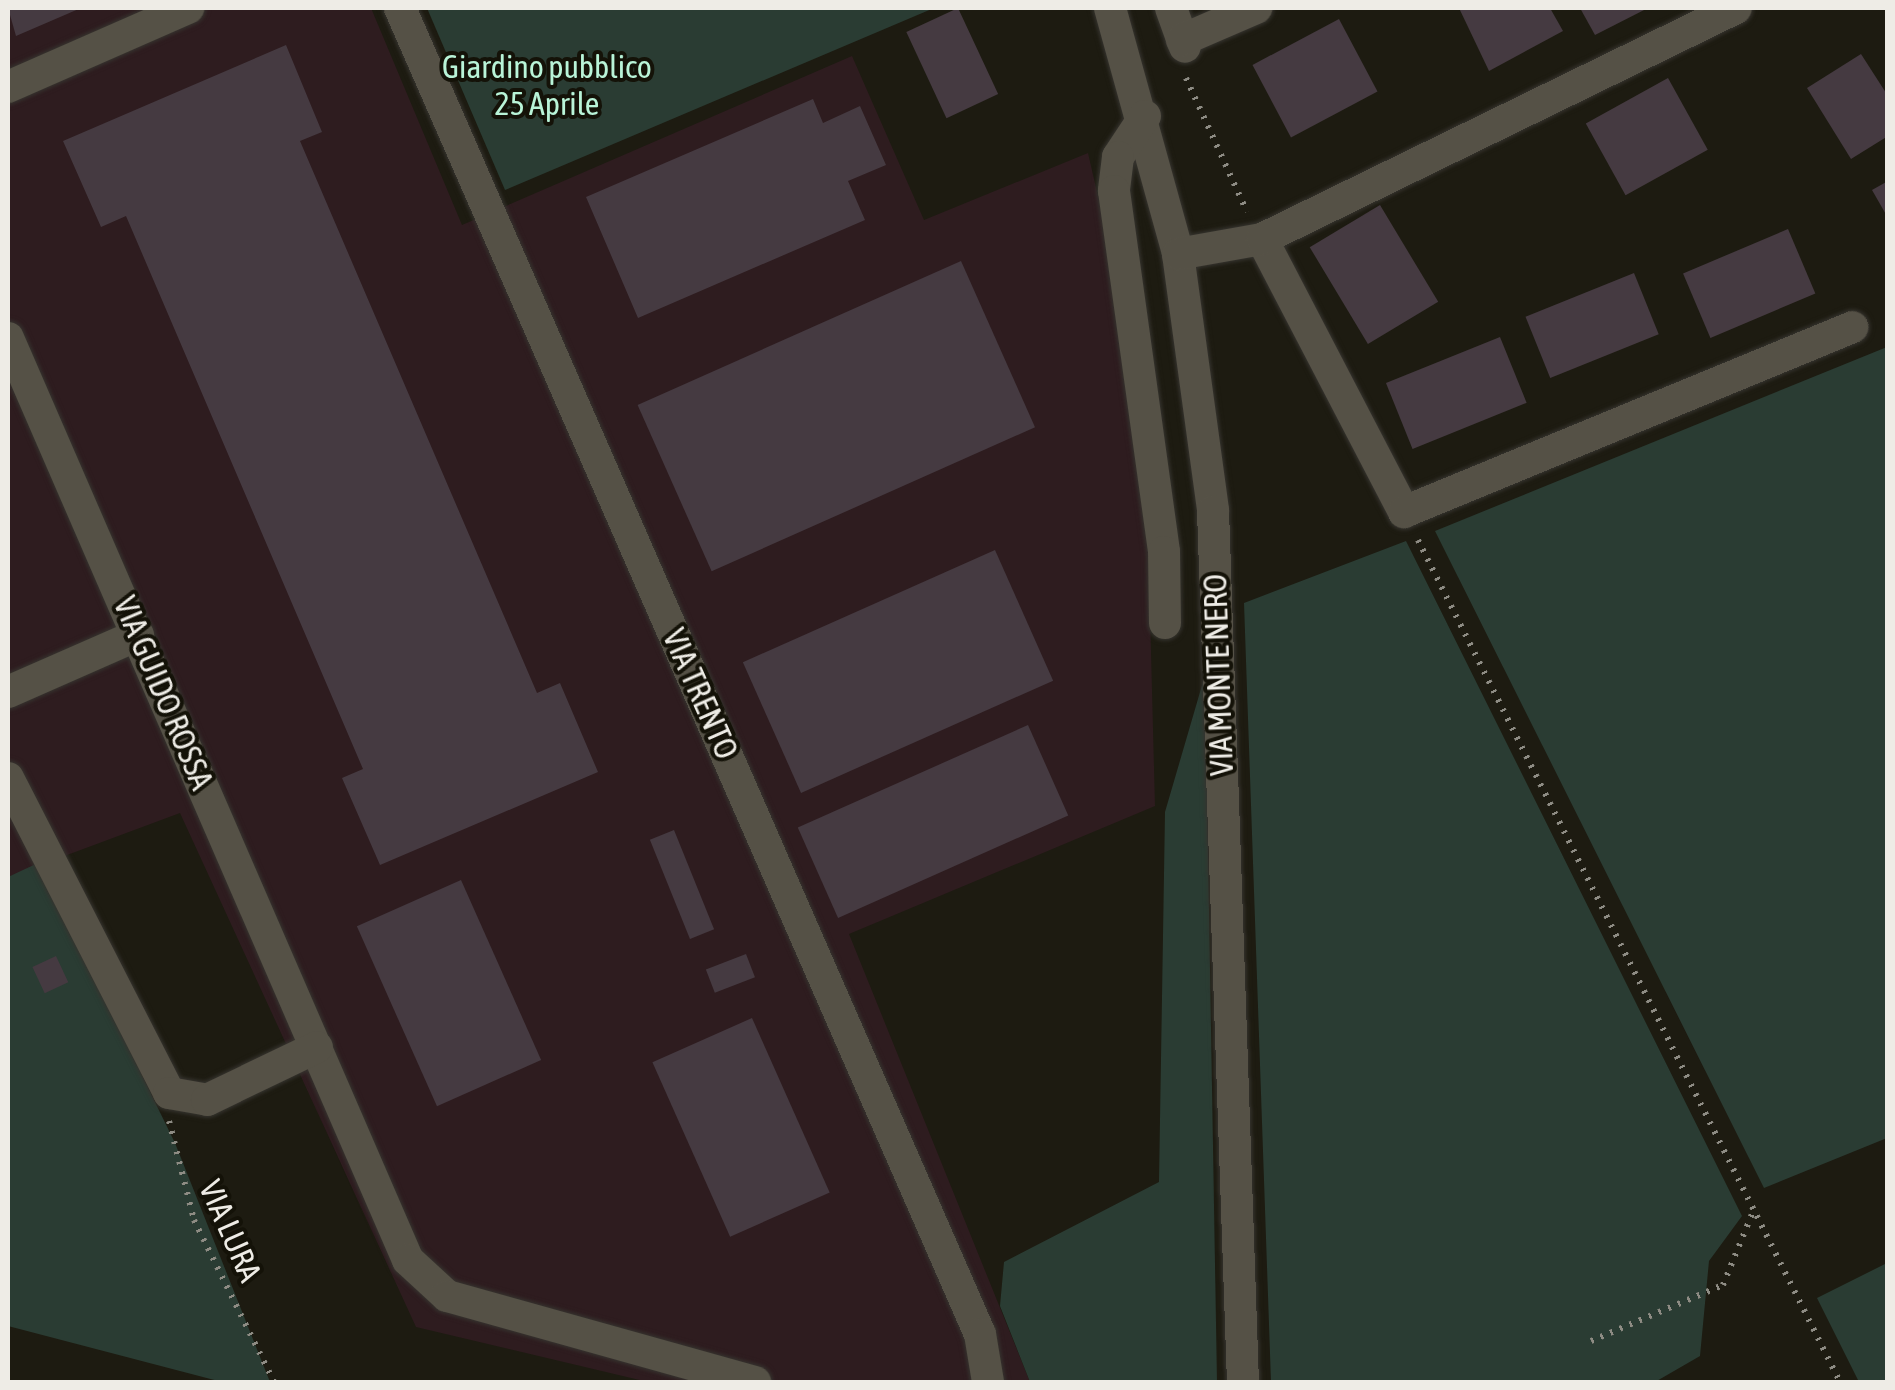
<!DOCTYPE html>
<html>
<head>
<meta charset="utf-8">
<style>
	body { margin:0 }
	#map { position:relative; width:1895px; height:1390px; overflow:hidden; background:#1d1b11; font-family:"Asap Condensed",sans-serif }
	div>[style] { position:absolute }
	.industrial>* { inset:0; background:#2e1c1f }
	.green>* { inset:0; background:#2a3c33 }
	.building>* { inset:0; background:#453a41; transform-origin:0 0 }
	.path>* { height:6px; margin-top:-3px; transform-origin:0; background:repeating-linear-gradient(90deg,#8e8c84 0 2.5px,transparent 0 10.5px) }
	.roads { filter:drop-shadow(0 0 2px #36342f) drop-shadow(0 0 2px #36342f) }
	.minor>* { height:32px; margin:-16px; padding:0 16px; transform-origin:16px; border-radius:16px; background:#555146 }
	span { translate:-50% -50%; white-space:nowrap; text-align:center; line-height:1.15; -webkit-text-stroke:8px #141208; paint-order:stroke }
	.park-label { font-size:32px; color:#b9f4d8 }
	.street-label { font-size:32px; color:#eeece6 }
	.frame { position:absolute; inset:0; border:10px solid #eeece6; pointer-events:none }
</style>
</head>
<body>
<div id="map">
	<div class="industrial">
		<i style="clip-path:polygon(8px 8px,371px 8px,462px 225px,852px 56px,924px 220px,1088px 153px,1127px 322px,1147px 496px,1155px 806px,849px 934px,1030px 1382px,648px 1382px,416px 1327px,180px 813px,8px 877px)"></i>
	</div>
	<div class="green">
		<i style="clip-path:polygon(427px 8px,934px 8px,505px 190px)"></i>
		<i style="clip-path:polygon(1887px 347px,1887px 1138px,1764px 1188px,1435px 531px)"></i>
		<i style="clip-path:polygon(1406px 541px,1742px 1216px,1709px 1261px,1700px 1356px,1655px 1382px,1271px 1382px,1244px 603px)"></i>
		<i style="clip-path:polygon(1205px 675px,1217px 1382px,1030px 1382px,1000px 1306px,1004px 1262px,1159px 1182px,1165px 812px)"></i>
		<i style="clip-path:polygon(38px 863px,175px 1143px,270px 1382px,222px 1382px,8px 1326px,8px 877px)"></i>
		<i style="clip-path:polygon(1887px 1263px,1887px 1382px,1859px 1382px,1817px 1298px)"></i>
	</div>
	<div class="building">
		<i style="clip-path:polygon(8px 8px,81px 8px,16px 36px)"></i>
		<i style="left:958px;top:8px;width:95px;height:57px;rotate:65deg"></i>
		<i style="clip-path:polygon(1459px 8px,1550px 8px,1563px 31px,1489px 71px)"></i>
		<i style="clip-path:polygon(1580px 8px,1648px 8px,1595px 35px)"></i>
		<i style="left:1339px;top:19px;width:82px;height:98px;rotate:62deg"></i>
		<i style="clip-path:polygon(286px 45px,322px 132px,300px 141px,537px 693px,560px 683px,598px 772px,380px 865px,342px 778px,363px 769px,126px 216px,101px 227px,63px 141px)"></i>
		<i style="clip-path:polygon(1861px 54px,1888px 96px,1888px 136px,1851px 159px,1807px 88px)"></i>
		<i style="left:1668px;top:78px;width:82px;height:94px;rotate:61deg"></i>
		<i style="clip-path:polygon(813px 99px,823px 123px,860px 106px,886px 165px,848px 181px,865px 220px,638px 318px,586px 197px)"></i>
		<i style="clip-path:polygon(1888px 181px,1888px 218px,1872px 190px)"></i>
		<i style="left:1380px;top:205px;width:113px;height:82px;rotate:59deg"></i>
		<i style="left:1788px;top:229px;width:70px;height:114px;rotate:67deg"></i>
		<i style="left:961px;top:261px;width:182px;height:354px;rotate:66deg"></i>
		<i style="left:1634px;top:273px;width:66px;height:117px;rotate:68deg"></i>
		<i style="left:1500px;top:337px;width:71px;height:123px;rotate:68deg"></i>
		<i style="left:995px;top:550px;width:143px;height:276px;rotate:66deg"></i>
		<i style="left:1028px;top:725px;width:99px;height:252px;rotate:66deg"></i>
		<i style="left:674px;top:830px;width:107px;height:26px;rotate:68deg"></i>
		<i style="left:461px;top:880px;width:197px;height:114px;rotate:66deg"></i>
		<i style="left:746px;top:954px;width:25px;height:43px;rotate:69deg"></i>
		<i style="left:56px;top:956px;width:29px;height:26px;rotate:65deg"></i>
		<i style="left:752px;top:1018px;width:191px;height:109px;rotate:66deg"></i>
	</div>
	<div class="path">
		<i style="left:1186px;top:78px;width:147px;rotate:65.5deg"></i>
		<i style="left:1418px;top:540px;width:942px;rotate:63.38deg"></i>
		<i style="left:169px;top:1121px;width:102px;rotate:75.8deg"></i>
		<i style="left:194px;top:1220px;width:181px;rotate:63.7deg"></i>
		<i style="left:1591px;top:1341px;width:143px;rotate:-23deg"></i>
		<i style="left:1723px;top:1285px;width:82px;rotate:-67.8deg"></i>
	</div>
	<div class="roads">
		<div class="minor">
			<i style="left:400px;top:8px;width:1447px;rotate:66.38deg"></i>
			<i style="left:980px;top:1334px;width:49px;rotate:80.5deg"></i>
			<i style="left:1110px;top:8px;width:255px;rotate:74.5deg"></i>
			<i style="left:1178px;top:254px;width:259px;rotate:82.2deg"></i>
			<i style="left:1213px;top:511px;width:872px;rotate:88.03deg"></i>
			<i style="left:1171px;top:8px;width:41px;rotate:70.3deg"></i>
			<i style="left:1182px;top:40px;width:81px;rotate:-23.4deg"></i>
			<i style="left:8px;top:87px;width:197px;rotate:-23.7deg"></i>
			<i style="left:1145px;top:116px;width:49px;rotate:123.4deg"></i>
			<i style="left:1118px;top:157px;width:34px;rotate:97deg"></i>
			<i style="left:1114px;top:191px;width:364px;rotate:82.1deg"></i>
			<i style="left:1164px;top:552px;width:71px;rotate:89.2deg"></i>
			<i style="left:1262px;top:239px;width:308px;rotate:62.5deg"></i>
			<i style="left:1404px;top:512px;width:485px;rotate:-22.4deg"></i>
			<i style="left:1178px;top:254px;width:85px;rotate:-10.1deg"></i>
			<i style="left:1262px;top:239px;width:527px;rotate:-25.98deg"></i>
			<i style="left:8px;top:338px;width:1005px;rotate:66.55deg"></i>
			<i style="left:408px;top:1260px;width:53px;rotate:42.7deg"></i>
			<i style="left:447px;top:1296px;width:320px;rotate:15.6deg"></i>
			<i style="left:8px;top:692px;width:142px;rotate:-23.7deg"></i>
			<i style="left:8px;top:778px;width:354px;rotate:62.9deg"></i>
			<i style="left:169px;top:1093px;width:39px;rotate:10deg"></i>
			<i style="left:207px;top:1100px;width:122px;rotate:-25.7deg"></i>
		</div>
	</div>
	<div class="park-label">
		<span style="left:547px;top:86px">Giardino pubblico<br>25 Aprile</span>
	</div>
	<div class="street-label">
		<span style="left:1219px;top:675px;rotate:-92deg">VIA MONTE NERO</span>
		<span style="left:163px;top:693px;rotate:67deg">VIA GUIDO ROSSA</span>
		<span style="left:700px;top:694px;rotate:66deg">VIA TRENTO</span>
		<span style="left:230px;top:1231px;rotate:66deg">VIA LURA</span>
	</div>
	<div class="frame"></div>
</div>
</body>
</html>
